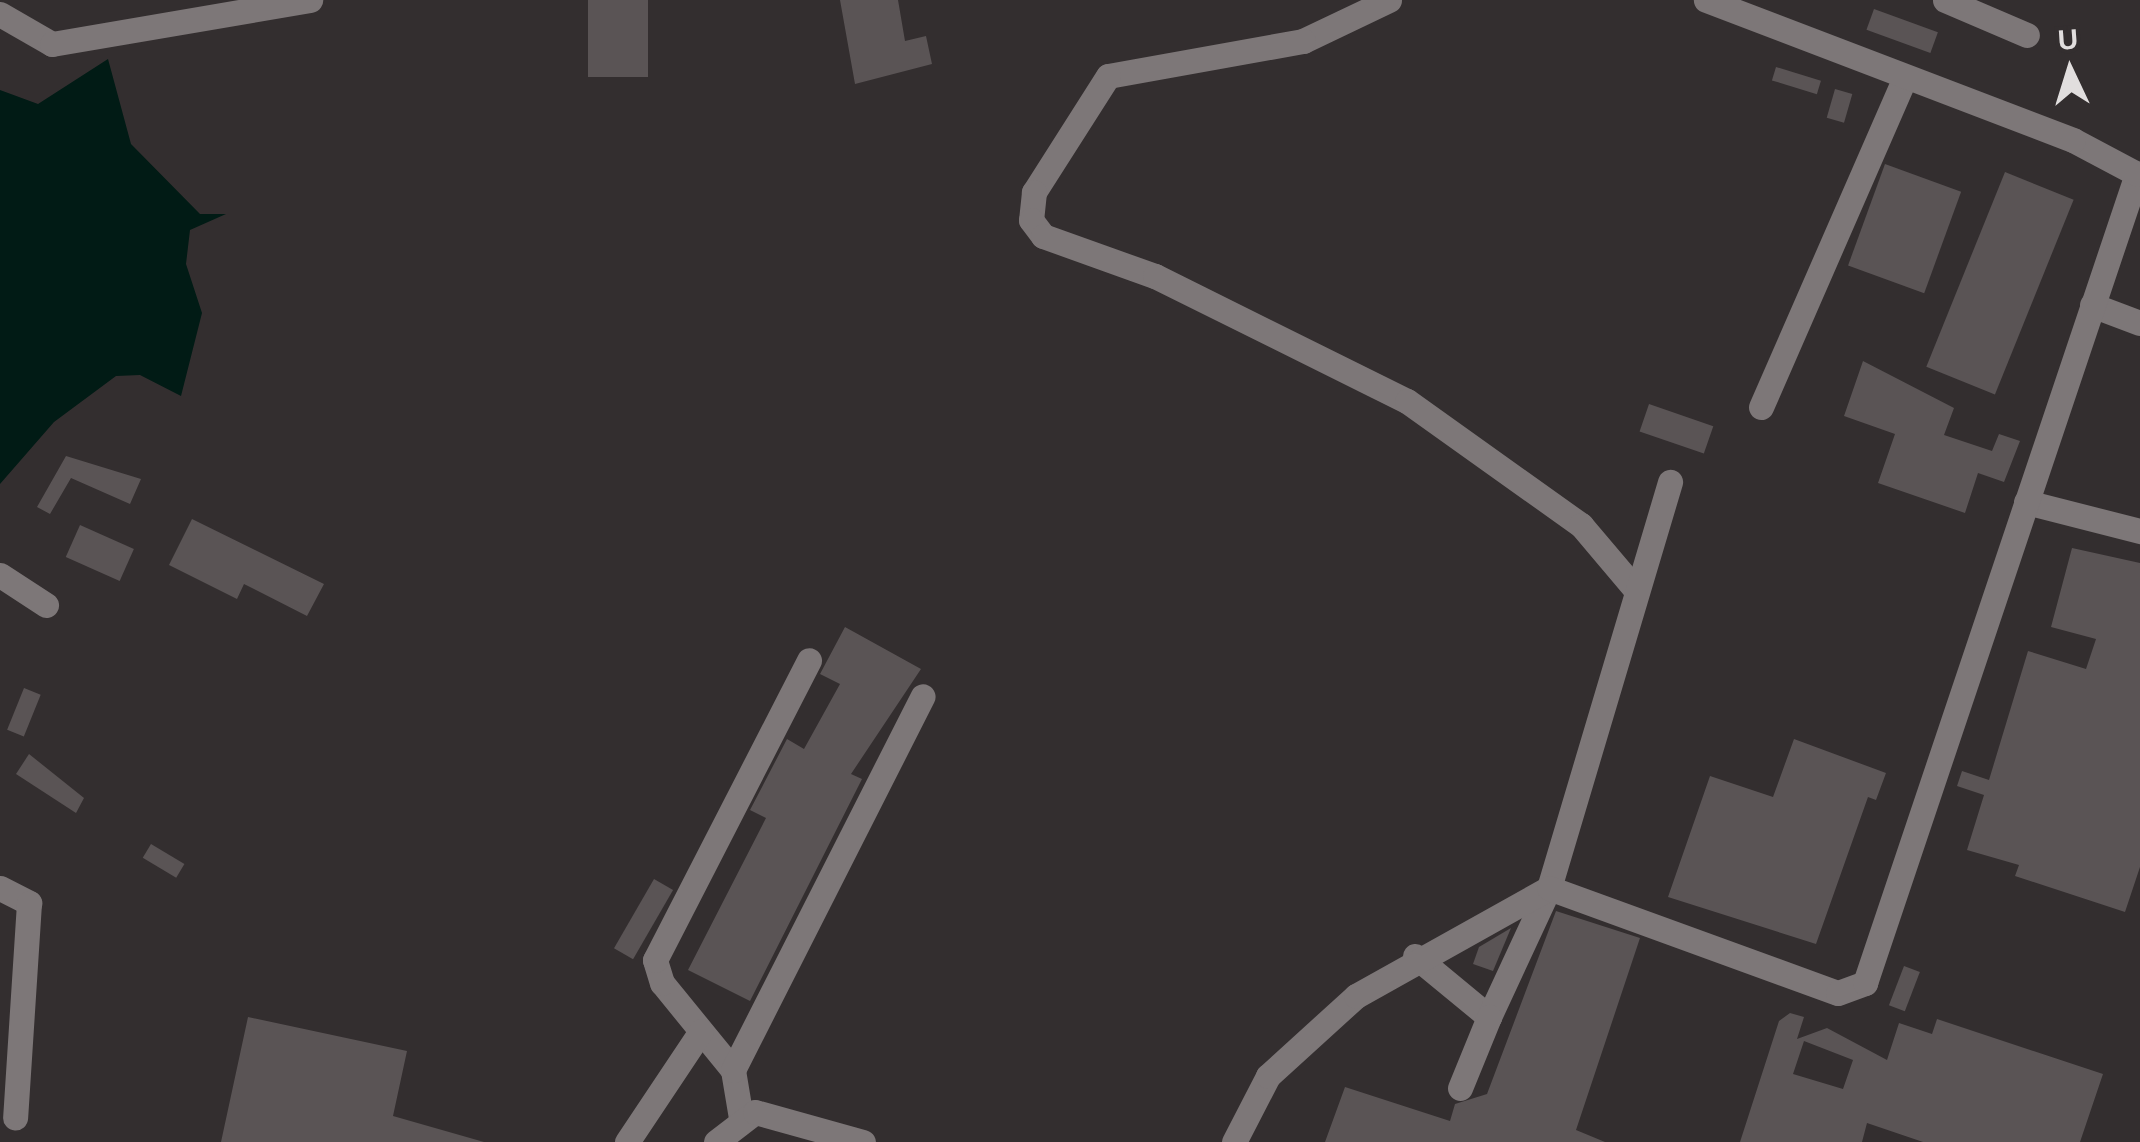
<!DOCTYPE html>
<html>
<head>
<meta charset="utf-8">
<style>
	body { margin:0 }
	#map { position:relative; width:2140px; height:1142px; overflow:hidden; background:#332e2f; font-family:Arial,sans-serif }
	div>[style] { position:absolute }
	.water>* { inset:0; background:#011b15 }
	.building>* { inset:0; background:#5a5455; transform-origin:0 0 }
	.minor>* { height:25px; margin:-12.5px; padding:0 12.5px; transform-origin:12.5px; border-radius:12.5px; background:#7d7778 }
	span { translate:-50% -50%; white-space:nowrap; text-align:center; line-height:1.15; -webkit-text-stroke:8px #332e2f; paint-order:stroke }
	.north { position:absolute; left:2020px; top:20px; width:100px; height:100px; -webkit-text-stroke:8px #332e2f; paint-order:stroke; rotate:356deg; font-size:28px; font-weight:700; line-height:40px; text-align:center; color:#e1dede }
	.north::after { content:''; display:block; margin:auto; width:35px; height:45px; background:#e1dede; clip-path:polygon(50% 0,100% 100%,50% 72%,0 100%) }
</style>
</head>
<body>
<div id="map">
	<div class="water">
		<i style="clip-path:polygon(108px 59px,131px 144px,200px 214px,226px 214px,190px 230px,186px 264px,202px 313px,181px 396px,140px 375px,116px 376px,54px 422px,0 484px,0 90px,38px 104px)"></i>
	</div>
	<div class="building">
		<i style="left:588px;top:0;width:60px;height:77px"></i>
		<i style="clip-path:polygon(840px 0,898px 0,905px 41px,926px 36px,932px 64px,855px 84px)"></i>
		<i style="left:1874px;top:9px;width:68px;height:22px;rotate:20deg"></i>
		<i style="left:1776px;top:67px;width:47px;height:14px;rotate:17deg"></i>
		<i style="left:1835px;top:89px;width:18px;height:30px;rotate:16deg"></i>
		<i style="left:1885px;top:164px;width:81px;height:108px;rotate:20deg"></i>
		<i style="left:2005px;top:172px;width:74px;height:210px;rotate:22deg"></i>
		<i style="clip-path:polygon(1863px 361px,1954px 408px,1944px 435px,1992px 451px,1999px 434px,2020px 441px,2004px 482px,1978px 473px,1965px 513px,1878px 483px,1895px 434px,1844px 416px)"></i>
		<i style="left:1649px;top:404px;width:68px;height:29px;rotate:19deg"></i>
		<i style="clip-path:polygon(66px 456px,141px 479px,130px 504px,71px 478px,50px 514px,37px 507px)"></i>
		<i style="clip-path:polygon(192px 519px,324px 584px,307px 616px,244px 584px,237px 599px,169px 565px)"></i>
		<i style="left:80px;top:525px;width:59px;height:35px;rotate:24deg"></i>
		<i style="clip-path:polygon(2072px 548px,2140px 563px,2140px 867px,2125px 912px,2015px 876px,2019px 865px,1967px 850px,1984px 795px,1957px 786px,1962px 771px,1989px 780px,2028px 651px,2086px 669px,2096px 639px,2051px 627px)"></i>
		<i style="clip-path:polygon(845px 627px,921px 669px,851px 774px,862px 779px,750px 1001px,688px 970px,766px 818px,750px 810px,787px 739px,804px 749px,840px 684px,820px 674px)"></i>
		<i style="left:24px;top:688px;width:18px;height:45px;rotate:22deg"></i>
		<i style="clip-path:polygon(1794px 739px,1886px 773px,1876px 800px,1868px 797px,1816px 944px,1668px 897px,1710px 776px,1773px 797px)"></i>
		<i style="clip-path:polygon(29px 754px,84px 798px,76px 813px,16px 774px)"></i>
		<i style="left:151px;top:844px;width:39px;height:16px;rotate:31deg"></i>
		<i style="left:654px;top:879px;width:22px;height:80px;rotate:30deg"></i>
		<i style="clip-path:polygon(1556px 911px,1640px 938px,1576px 1130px,1605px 1142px,1325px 1142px,1345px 1087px,1450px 1121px,1455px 1104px,1487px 1094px)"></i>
		<i style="clip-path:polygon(1511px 928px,1493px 971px,1473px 964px,1479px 947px)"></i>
		<i style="left:1904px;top:966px;width:17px;height:42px;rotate:21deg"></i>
		<i style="clip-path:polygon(evenodd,1790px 1013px,1804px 1017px,1797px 1039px,1827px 1028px,1887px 1060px,1899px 1023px,1932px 1034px,1937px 1019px,2103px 1074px,2080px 1142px,1923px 1142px,1867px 1123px,1862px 1142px,1740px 1142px,1779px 1021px,1790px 1013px,1804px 1041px,1853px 1060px,1843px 1089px,1793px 1074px,1804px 1041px)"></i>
		<i style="clip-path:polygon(248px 1017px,407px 1051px,393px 1116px,484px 1142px,221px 1142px)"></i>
	</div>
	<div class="minor">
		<i style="left:1389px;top:0;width:95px;rotate:154.5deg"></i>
		<i style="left:1303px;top:41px;width:198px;rotate:169.8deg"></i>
		<i style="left:1108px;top:76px;width:138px;rotate:122.5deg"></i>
		<i style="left:1034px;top:192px;width:28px;rotate:96deg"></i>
		<i style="left:1031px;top:220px;width:20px;rotate:53deg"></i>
		<i style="left:1043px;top:236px;width:119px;rotate:19.7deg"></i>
		<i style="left:1155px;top:276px;width:281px;rotate:26.4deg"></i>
		<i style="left:1407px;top:401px;width:214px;rotate:35.5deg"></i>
		<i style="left:1581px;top:525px;width:84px;rotate:49.8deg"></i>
		<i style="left:1945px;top:0;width:89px;rotate:23.1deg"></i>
		<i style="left:0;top:14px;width:60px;rotate:30deg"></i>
		<i style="left:52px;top:44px;width:262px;rotate:-9.7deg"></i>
		<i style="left:2092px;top:305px;width:51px;rotate:20.6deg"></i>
		<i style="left:1761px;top:407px;width:357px;rotate:-66.4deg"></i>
		<i style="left:2026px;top:502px;width:118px;rotate:14.3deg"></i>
		<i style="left:0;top:575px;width:55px;rotate:33.1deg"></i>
		<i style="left:0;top:888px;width:33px;rotate:27deg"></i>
		<i style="left:29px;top:903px;width:215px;rotate:93.7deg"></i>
		<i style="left:1415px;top:956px;width:96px;rotate:39.5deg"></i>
		<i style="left:1489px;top:1017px;width:142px;rotate:-65.1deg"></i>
		<i style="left:1549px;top:888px;width:424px;rotate:-73.4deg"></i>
		<i style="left:733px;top:1070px;width:112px;rotate:-129.2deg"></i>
		<i style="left:662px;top:983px;width:24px;rotate:-107deg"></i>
		<i style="left:655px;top:960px;width:337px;rotate:-62.8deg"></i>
		<i style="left:1460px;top:1088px;width:77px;rotate:-67.8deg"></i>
		<i style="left:741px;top:1118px;width:49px;rotate:-99.5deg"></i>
		<i style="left:733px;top:1070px;width:419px;rotate:-63.1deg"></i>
		<i style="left:627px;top:1142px;width:133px;rotate:-56.3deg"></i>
		<i style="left:716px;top:1142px;width:49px;rotate:-37.6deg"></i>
		<i style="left:755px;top:1112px;width:112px;rotate:15.5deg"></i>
		<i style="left:1234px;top:1142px;width:74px;rotate:-62.7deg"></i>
		<i style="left:1268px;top:1076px;width:119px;rotate:-42.3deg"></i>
		<i style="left:1356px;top:996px;width:221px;rotate:-29.2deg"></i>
		<i style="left:1549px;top:888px;width:307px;rotate:20deg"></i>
		<i style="left:1838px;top:993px;width:29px;rotate:-20deg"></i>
		<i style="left:1865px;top:983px;width:854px;rotate:-71.42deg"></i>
		<i style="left:2137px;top:174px;width:72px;rotate:-152deg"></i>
		<i style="left:2073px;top:140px;width:393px;rotate:-159.1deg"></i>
	</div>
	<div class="north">U</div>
</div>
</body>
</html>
